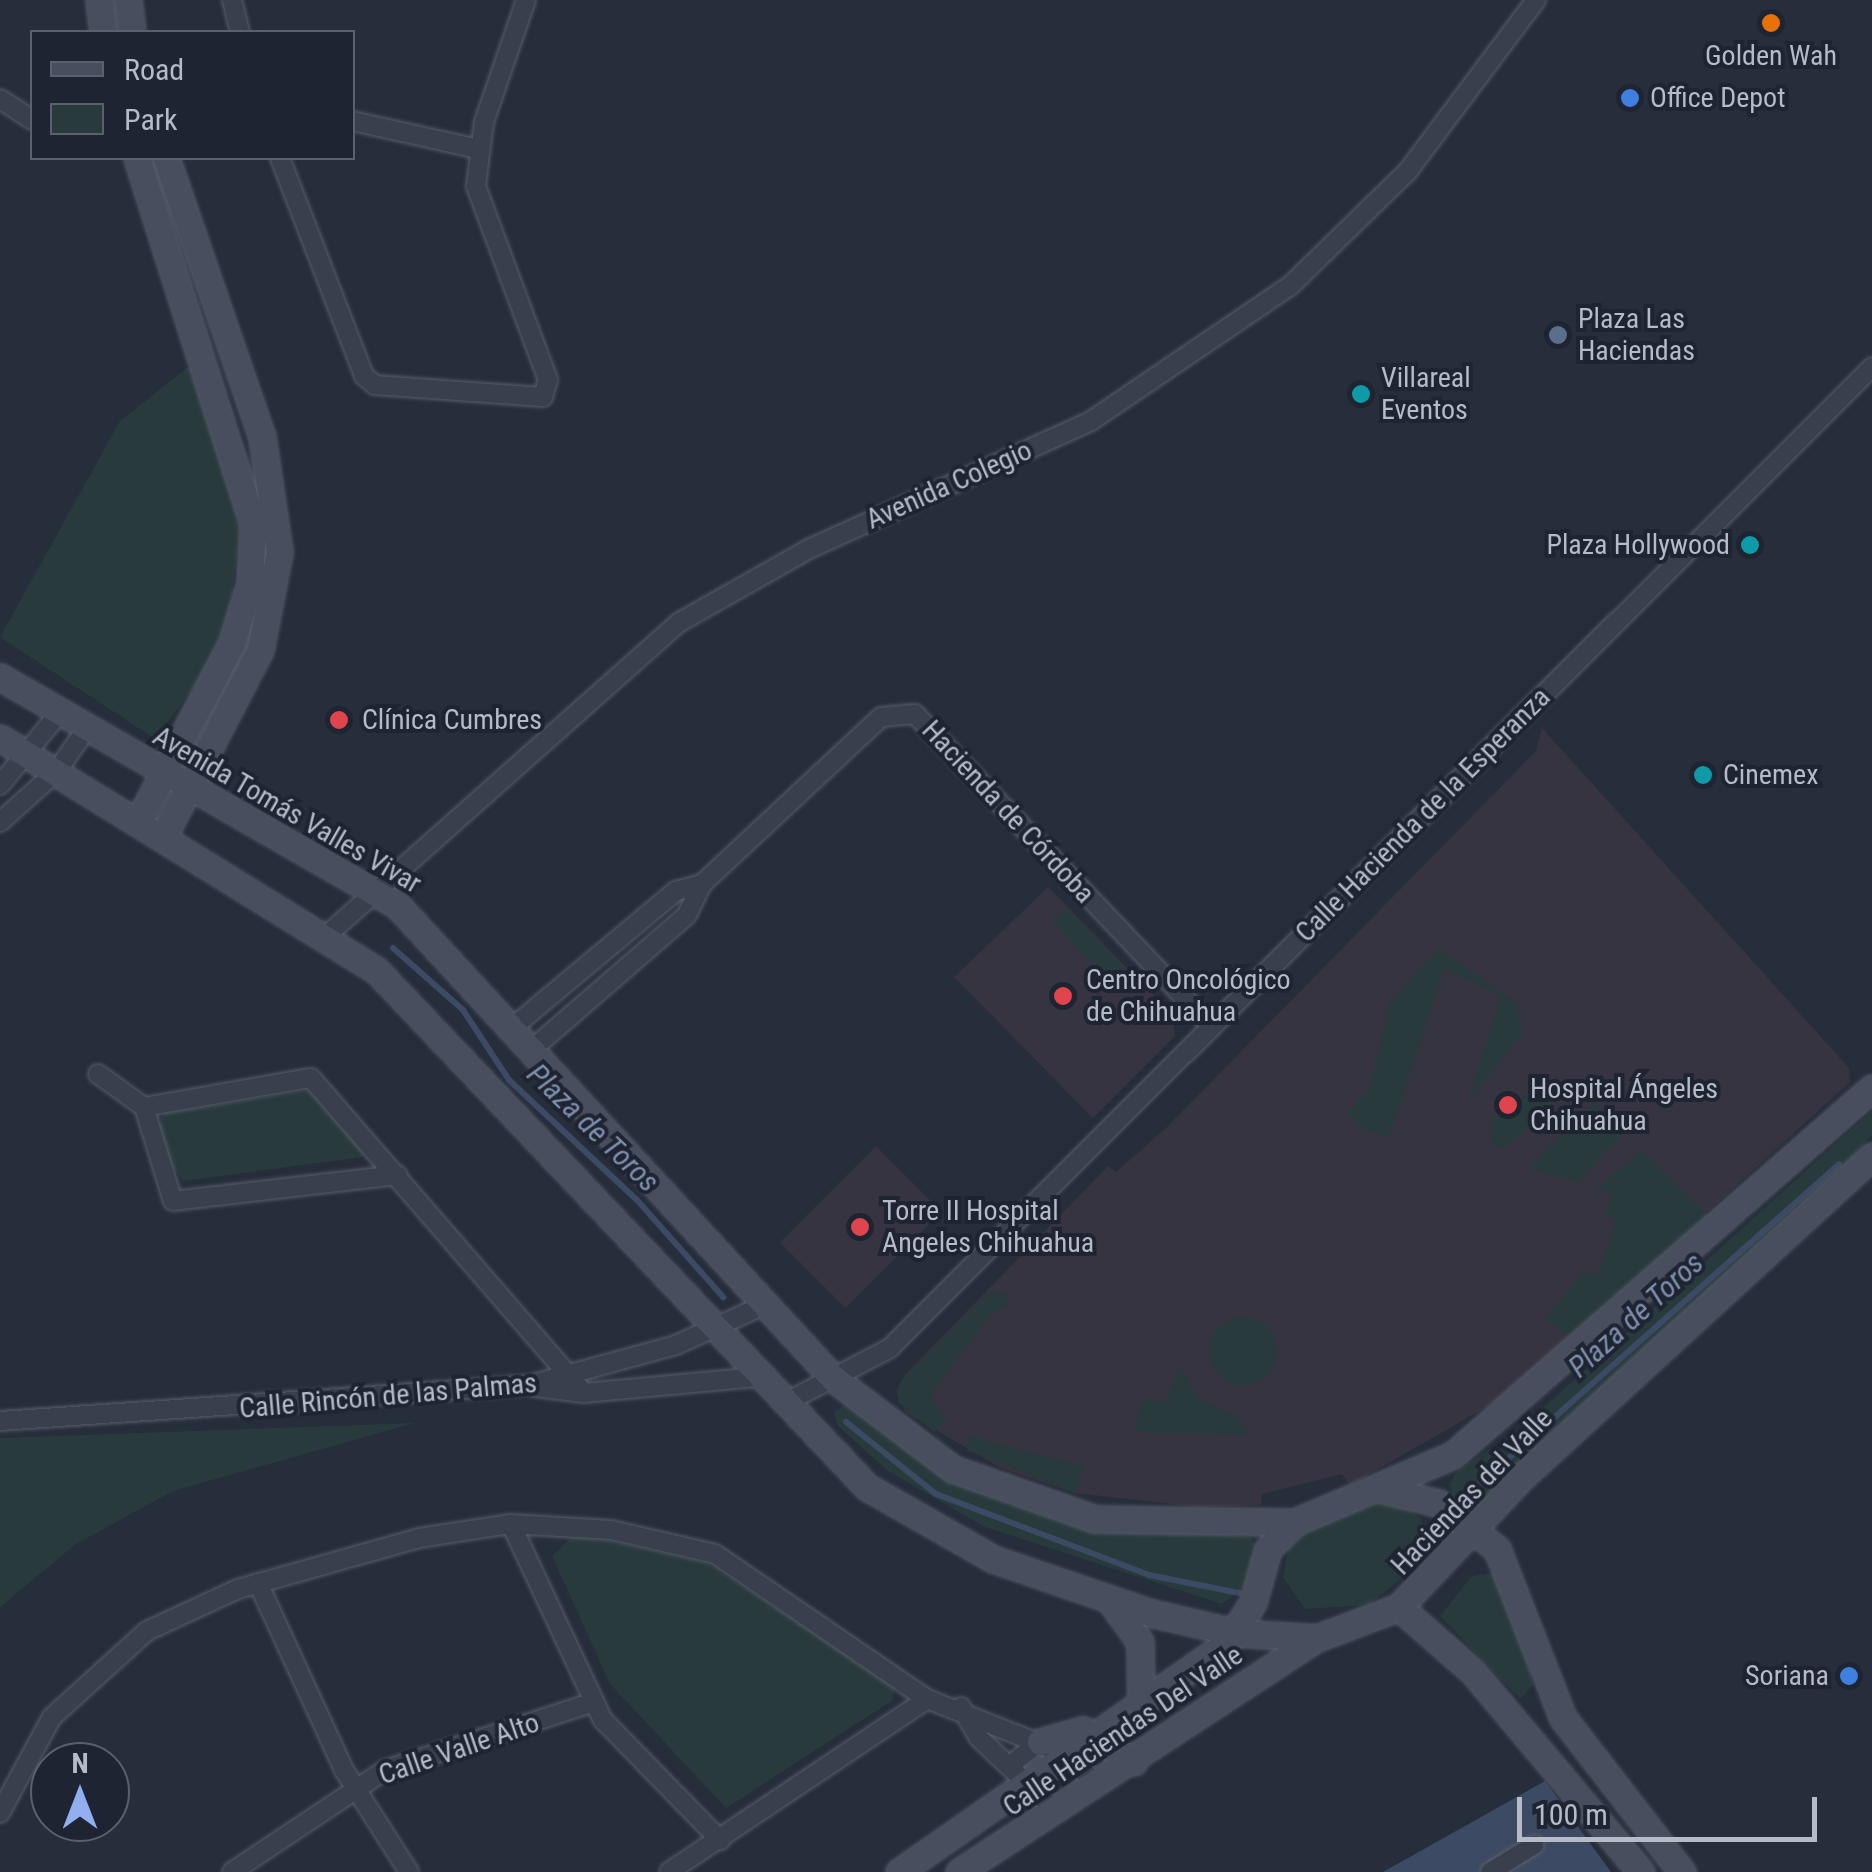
<!DOCTYPE html>
<html>
<head>
<meta charset="utf-8">
<style>
	body { margin:0 }
	#map { position:relative; width:1872px; height:1872px; overflow:hidden; background:#262d3b; font-family:"Roboto Condensed",sans-serif }
	div>[style] { position:absolute }
	.medical>* { inset:0; background:#363440; transform-origin:0 0 }
	.green>* { inset:0; background:#293a3d; transform-origin:0 0 }
	.round { border-radius:50% }
	.water>* { inset:0; background:#3d4a63 }
	.stream>* { height:6px; margin:-3px; padding:0 3px; transform-origin:3px; border-radius:3px; background:#3d4a63 }
	.roads { filter:drop-shadow(0 0 2px #575d6a) drop-shadow(0 0 2px #575d6a) }
	.street>* { height:18px; margin:-9px; padding:0 9px; transform-origin:9px; border-radius:9px; background:#393f4c }
	.secondary>* { height:25px; margin:-12.5px; padding:0 12.5px; transform-origin:12.5px; border-radius:12.5px; background:#484e5e }
	.dots>* { width:28px; height:28px; translate:-50% -50%; box-sizing:border-box; border:5px solid #1e2431; border-radius:50% }
	span { translate:-50% -50%; white-space:nowrap; text-align:center; line-height:1.15; -webkit-text-stroke:8px #1e2431; paint-order:stroke }
	.poi-label { font-size:28px; color:#b5bbc7 }
	.left { translate:0 -50%; text-align:left }
	.right { translate:-100% -50%; text-align:right }
	.street-label { font-size:28px; color:#b5bbc7 }
	.water-label { font-size:30px; color:#7f8fac; font-style:italic }
	.legend { position:absolute; left:30px; top:30px; width:325px; height:130px; box-sizing:border-box; background:#1e2431; border:2px solid #5a606d; margin:0; padding:12px 18px; list-style:none; font-size:30px; color:#b5bbc7 }
	.legend li { display:flex; align-items:center; gap:20px; height:50px }
	.legend b { width:50px; border:2px solid #5a606d }
	.north { position:absolute; left:30px; top:1742px; width:100px; height:100px; box-sizing:border-box; background:#1e2431; border:2px solid #5a606d; border-radius:50%; rotate:0deg; font-size:28px; font-weight:700; line-height:40px; text-align:center; color:#b5bbc7 }
	.north::after { content:''; display:block; margin:auto; width:35px; height:45px; background:#92afef; clip-path:polygon(50% 0,100% 100%,50% 72%,0 100%) }
	.scale { position:absolute; left:1517px; top:1797px; width:300px; height:45px; box-sizing:border-box; border:5px solid #b5bbc7; border-top:0; padding-left:12px; font-size:30px; line-height:35px; white-space:nowrap; color:#b5bbc7; -webkit-text-stroke:8px #1e2431; paint-order:stroke }
</style>
</head>
<body>
<div id="map">
	<div class="medical">
		<i style="clip-path:polygon(1542px 728px,1849px 1068px,1850px 1082px,1504px 1397px,1350px 1485px,1342px 1474px,1262px 1494px,1261px 1505px,1199px 1507px,1075px 1493px,1001px 1468px,905px 1412px,896px 1391px,906px 1374px,1108px 1166px,1116px 1172px,1166px 1128px,1536px 751px)"></i>
		<i style="clip-path:polygon(1048px 887px,1172px 1014px,1175px 1036px,1093px 1118px,954px 977px)"></i>
		<i style="left:876px;top:1146px;width:93px;height:136px;rotate:45deg"></i>
	</div>
	<div class="green">
		<i style="clip-path:polygon(188px 367px,204px 374px,240px 528px,229px 618px,206px 671px,155px 739px,0 637px,120px 421px)"></i>
		<i style="left:1067px;top:908px;width:83px;height:21px;rotate:46deg"></i>
		<i style="clip-path:polygon(1438px 948px,1517px 1003px,1523px 1034px,1468px 1101px,1501px 996px,1444px 969px,1389px 1137px,1362px 1129px,1347px 1113px,1371px 1085px,1389px 1003px)"></i>
		<i style="clip-path:polygon(1543px 1083px,1552px 1103px,1506px 1148px,1492px 1147px,1490px 1121px)"></i>
		<i style="clip-path:polygon(308px 1090px,363px 1146px,363px 1157px,183px 1181px,153px 1135px,164px 1113px)"></i>
		<i style="clip-path:polygon(1594px 1102px,1626px 1130px,1579px 1182px,1529px 1168px)"></i>
		<i style="clip-path:polygon(1872px 1111px,1872px 1135px,1836px 1175px,1492px 1496px,1477px 1509px,1456px 1502px,1449px 1485px,1456px 1472px,1522px 1427px)"></i>
		<i style="clip-path:polygon(1642px 1150px,1708px 1216px,1569px 1338px,1545px 1319px,1582px 1273px,1598px 1273px,1616px 1220px,1605px 1216px,1612px 1192px,1596px 1188px)"></i>
		<i style="clip-path:polygon(990px 1291px,1006px 1292px,1008px 1306px,991px 1314px,931px 1394px,946px 1420px,934px 1432px,898px 1402px,899px 1383px)"></i>
		<i class="round" style="left:1209px;top:1317px;width:68px;height:68px"></i>
		<i style="clip-path:polygon(1180px 1367px,1199px 1398px,1237px 1417px,1250px 1435px,1135px 1432px,1142px 1399px,1166px 1402px)"></i>
		<i style="clip-path:polygon(849px 1401px,887px 1431px,1090px 1522px,1250px 1537px,1258px 1549px,1252px 1582px,1222px 1604px,985px 1527px,888px 1471px,838px 1426px,834px 1413px)"></i>
		<i style="clip-path:polygon(414px 1423px,173px 1491px,76px 1544px,0 1607px,0 1438px)"></i>
		<i style="clip-path:polygon(969px 1436px,1084px 1466px,1075px 1493px,967px 1450px)"></i>
		<i style="clip-path:polygon(1375px 1503px,1403px 1506px,1421px 1519px,1429px 1536px,1423px 1562px,1368px 1605px,1305px 1609px,1283px 1577px,1288px 1549px,1311px 1525px)"></i>
		<i style="clip-path:polygon(576px 1533px,707px 1563px,894px 1685px,893px 1700px,726px 1808px,610px 1684px,552px 1556px)"></i>
		<i style="clip-path:polygon(1492px 1573px,1507px 1584px,1533px 1685px,1520px 1699px,1440px 1616px,1472px 1576px)"></i>
	</div>
	<div class="water">
		<i style="clip-path:polygon(1545px 1781px,1611px 1872px,1383px 1872px)"></i>
	</div>
	<div class="stream">
		<i style="left:393px;top:948px;width:94px;rotate:41.5deg"></i>
		<i style="left:463px;top:1010px;width:84px;rotate:56.7deg"></i>
		<i style="left:509px;top:1080px;width:175px;rotate:43.2deg"></i>
		<i style="left:637px;top:1200px;width:130px;rotate:48.4deg"></i>
		<i style="left:846px;top:1422px;width:115px;rotate:38.7deg"></i>
		<i style="left:936px;top:1494px;width:228px;rotate:20.8deg"></i>
		<i style="left:1149px;top:1575px;width:92px;rotate:11.3deg"></i>
		<i style="left:1464px;top:1498px;width:502px;rotate:-41.69deg"></i>
	</div>
	<div class="roads">
		<div class="street">
			<i style="left:232px;top:0;width:33px;rotate:76deg"></i>
			<i style="left:0;top:99px;width:38px;rotate:33deg"></i>
			<i style="left:352px;top:121px;width:129px;rotate:12.5deg"></i>
			<i style="left:280px;top:158px;width:234px;rotate:68.9deg"></i>
			<i style="left:364px;top:376px;width:14px;rotate:39deg"></i>
			<i style="left:375px;top:385px;width:168px;rotate:4.1deg"></i>
			<i style="left:543px;top:397px;width:18px;rotate:-74deg"></i>
			<i style="left:548px;top:380px;width:207px;rotate:-110.4deg"></i>
			<i style="left:476px;top:186px;width:64px;rotate:-82.9deg"></i>
			<i style="left:484px;top:122px;width:129px;rotate:-71deg"></i>
			<i style="left:0;top:785px;width:94px;rotate:-50.6deg"></i>
			<i style="left:0;top:822px;width:76px;rotate:-41.8deg"></i>
			<i style="left:57px;top:771px;width:52px;rotate:-55.1deg"></i>
			<i style="left:702px;top:884px;width:245px;rotate:-43deg"></i>
			<i style="left:881px;top:717px;width:34px;rotate:-5deg"></i>
			<i style="left:915px;top:714px;width:431px;rotate:46.5deg"></i>
			<i style="left:327px;top:935px;width:472px;rotate:-41.6deg"></i>
			<i style="left:680px;top:622px;width:150px;rotate:-29.5deg"></i>
			<i style="left:811px;top:548px;width:307px;rotate:-24.4deg"></i>
			<i style="left:1091px;top:421px;width:240px;rotate:-34.2deg"></i>
			<i style="left:1290px;top:286px;width:165px;rotate:-44.3deg"></i>
			<i style="left:1408px;top:171px;width:214px;rotate:-53.2deg"></i>
			<i style="left:512px;top:1028px;width:214px;rotate:-39.9deg"></i>
			<i style="left:676px;top:891px;width:27px;rotate:-15deg"></i>
			<i style="left:702px;top:884px;width:34px;rotate:116deg"></i>
			<i style="left:687px;top:915px;width:206px;rotate:139.1deg"></i>
			<i style="left:98px;top:1074px;width:57px;rotate:35.7deg"></i>
			<i style="left:144px;top:1107px;width:169px;rotate:-9.9deg"></i>
			<i style="left:311px;top:1078px;width:417px;rotate:49.1deg"></i>
			<i style="left:144px;top:1107px;width:98px;rotate:72.9deg"></i>
			<i style="left:173px;top:1201px;width:226px;rotate:-6.6deg"></i>
			<i style="left:535px;top:1387px;width:49px;rotate:7deg"></i>
			<i style="left:584px;top:1393px;width:174px;rotate:-5.3deg"></i>
			<i style="left:783px;top:1404px;width:121px;rotate:-27.6deg"></i>
			<i style="left:890px;top:1348px;width:1388px;rotate:-44.97deg"></i>
			<i style="left:0;top:1421px;width:531px;rotate:-3.89deg"></i>
			<i style="left:530px;top:1385px;width:151px;rotate:-15.3deg"></i>
			<i style="left:676px;top:1345px;width:94px;rotate:-24.4deg"></i>
			<i style="left:511px;top:1524px;width:217px;rotate:64.9deg"></i>
			<i style="left:603px;top:1720px;width:168px;rotate:45.7deg"></i>
			<i style="left:258px;top:1583px;width:206px;rotate:65.3deg"></i>
			<i style="left:344px;top:1770px;width:121px;rotate:57.5deg"></i>
			<i style="left:961px;top:1707px;width:34px;rotate:60deg"></i>
			<i style="left:978px;top:1737px;width:110px;rotate:43.5deg"></i>
			<i style="left:1009px;top:1766px;width:39px;rotate:-38deg"></i>
			<i style="left:0;top:1813px;width:109px;rotate:-61.6deg"></i>
			<i style="left:52px;top:1717px;width:128px;rotate:-42.2deg"></i>
			<i style="left:147px;top:1631px;width:100px;rotate:-24.8deg"></i>
			<i style="left:238px;top:1589px;width:188px;rotate:-15.7deg"></i>
			<i style="left:419px;top:1538px;width:93px;rotate:-8.7deg"></i>
			<i style="left:511px;top:1524px;width:100px;rotate:3.4deg"></i>
			<i style="left:611px;top:1530px;width:107px;rotate:13deg"></i>
			<i style="left:715px;top:1554px;width:257px;rotate:34.4deg"></i>
			<i style="left:927px;top:1699px;width:152px;rotate:21.7deg"></i>
			<i style="left:1068px;top:1755px;width:43px;rotate:45.9deg"></i>
			<i style="left:232px;top:1872px;width:184px;rotate:-33.7deg"></i>
			<i style="left:385px;top:1770px;width:217px;rotate:-18deg"></i>
			<i style="left:669px;top:1872px;width:311px;rotate:-33.8deg"></i>
			<i style="left:1490px;top:1872px;width:52px;rotate:-31.5deg"></i>
		</div>
		<div class="secondary">
			<i style="left:99px;top:0;width:32px;rotate:83deg"></i>
			<i style="left:128px;top:0;width:32px;rotate:83deg"></i>
			<i style="left:137px;top:158px;width:383px;rotate:72.4deg"></i>
			<i style="left:253px;top:523px;width:60px;rotate:92.9deg"></i>
			<i style="left:250px;top:583px;width:63px;rotate:106.7deg"></i>
			<i style="left:232px;top:643px;width:201px;rotate:117.8deg"></i>
			<i style="left:0;top:677px;width:458px;rotate:29.9deg"></i>
			<i style="left:397px;top:905px;width:643px;rotate:47.33deg"></i>
			<i style="left:833px;top:1378px;width:151px;rotate:37.2deg"></i>
			<i style="left:953px;top:1469px;width:151px;rotate:19.4deg"></i>
			<i style="left:1095px;top:1519px;width:200px;rotate:0.9deg"></i>
			<i style="left:1295px;top:1522px;width:172px;rotate:-23deg"></i>
			<i style="left:1453px;top:1455px;width:557px;rotate:-41.21deg"></i>
			<i style="left:0;top:738px;width:442px;rotate:31.7deg"></i>
			<i style="left:376px;top:970px;width:713px;rotate:46.48deg"></i>
			<i style="left:867px;top:1487px;width:145px;rotate:29.7deg"></i>
			<i style="left:993px;top:1559px;width:167px;rotate:18.9deg"></i>
			<i style="left:1151px;top:1613px;width:88px;rotate:13.1deg"></i>
			<i style="left:1237px;top:1633px;width:80px;rotate:3.6deg"></i>
			<i style="left:164px;top:835px;width:208px;rotate:-62.6deg"></i>
			<i style="left:260px;top:650px;width:100px;rotate:-79deg"></i>
			<i style="left:279px;top:552px;width:116px;rotate:-98.4deg"></i>
			<i style="left:262px;top:437px;width:295px;rotate:-109deg"></i>
			<i style="left:1376px;top:1488px;width:64px;rotate:13.6deg"></i>
			<i style="left:1438px;top:1503px;width:75px;rotate:37.9deg"></i>
			<i style="left:1497px;top:1549px;width:181px;rotate:68.7deg"></i>
			<i style="left:1563px;top:1718px;width:195px;rotate:52.3deg"></i>
			<i style="left:1109px;top:1599px;width:53px;rotate:54.2deg"></i>
			<i style="left:1140px;top:1642px;width:63px;rotate:89.1deg"></i>
			<i style="left:1399px;top:1607px;width:98px;rotate:41.3deg"></i>
			<i style="left:1473px;top:1672px;width:261px;rotate:50deg"></i>
			<i style="left:1040px;top:1742px;width:45px;rotate:-15.6deg"></i>
			<i style="left:1083px;top:1730px;width:60px;rotate:32.1deg"></i>
			<i style="left:899px;top:1872px;width:400px;rotate:-34.9deg"></i>
			<i style="left:1227px;top:1643px;width:49px;rotate:-57.6deg"></i>
			<i style="left:1253px;top:1602px;width:55px;rotate:-74.2deg"></i>
			<i style="left:1268px;top:1549px;width:38px;rotate:-45deg"></i>
			<i style="left:959px;top:1872px;width:428px;rotate:-33.2deg"></i>
			<i style="left:1317px;top:1638px;width:88px;rotate:-20.7deg"></i>
			<i style="left:1399px;top:1607px;width:182px;rotate:-46.6deg"></i>
			<i style="left:1524px;top:1475px;width:472px;rotate:-42.5deg"></i>
		</div>
	</div>
	<div class="dots">
		<i style="left:1771px;top:23px;background:#e8710a"></i>
		<i style="left:1630px;top:98px;background:#3f7fe0"></i>
		<i style="left:1558px;top:335px;background:#5c6f8a"></i>
		<i style="left:1361px;top:394px;background:#0f9aa8"></i>
		<i style="left:1750px;top:545px;background:#0f9aa8"></i>
		<i style="left:339px;top:720px;background:#e0444e"></i>
		<i style="left:1703px;top:775px;background:#0f9aa8"></i>
		<i style="left:1063px;top:996px;background:#e0444e"></i>
		<i style="left:1508px;top:1105px;background:#e0444e"></i>
		<i style="left:860px;top:1227px;background:#e0444e"></i>
		<i style="left:1849px;top:1676px;background:#3f7fe0"></i>
	</div>
	<div class="poi-label">
		<span style="left:1771px;top:56px">Golden Wah</span>
		<span class="left" style="left:1650px;top:98px">Office Depot</span>
		<span class="left" style="left:1578px;top:335px">Plaza Las<br>Haciendas</span>
		<span class="left" style="left:1381px;top:394px">Villareal<br>Eventos</span>
		<span class="right" style="left:1730px;top:545px">Plaza Hollywood</span>
		<span class="left" style="left:362px;top:720px">Clínica Cumbres</span>
		<span class="left" style="left:1723px;top:775px">Cinemex</span>
		<span class="left" style="left:1086px;top:996px">Centro Oncológico<br>de Chihuahua</span>
		<span class="left" style="left:1530px;top:1105px">Hospital Ángeles<br>Chihuahua</span>
		<span class="left" style="left:882px;top:1227px">Torre II Hospital<br>Angeles Chihuahua</span>
		<span class="right" style="left:1829px;top:1676px">Soriana</span>
	</div>
	<div class="street-label">
		<span style="left:949px;top:485px;rotate:-24deg">Avenida Colegio</span>
		<span style="left:287px;top:810px;rotate:30deg">Avenida Tomás Valles Vivar</span>
		<span style="left:1008px;top:812px;rotate:47deg">Hacienda de Córdoba</span>
		<span style="left:1423px;top:815px;rotate:-45deg">Calle Hacienda de la Esperanza</span>
		<span style="left:388px;top:1396px;rotate:-5deg">Calle Rincón de las Palmas</span>
		<span style="left:1472px;top:1492px;rotate:-46deg">Haciendas del Valle</span>
		<span style="left:1123px;top:1731px;rotate:-34deg">Calle Haciendas Del Valle</span>
		<span style="left:459px;top:1749px;rotate:-19deg">Calle Valle Alto</span>
	</div>
	<div class="water-label">
		<span style="left:593px;top:1128px;rotate:44deg">Plaza de Toros</span>
		<span style="left:1636px;top:1315px;rotate:-42deg">Plaza de Toros</span>
	</div>
	<ul class="legend">
	<li><b style="height:12px;background:#484e5e"></b>Road</li>
	<li><b style="height:28px;background:#293a3d"></b>Park</li>
	</ul>
	<div class="north">N</div>
	<div class="scale">100 m</div>
</div>
</body>
</html>
